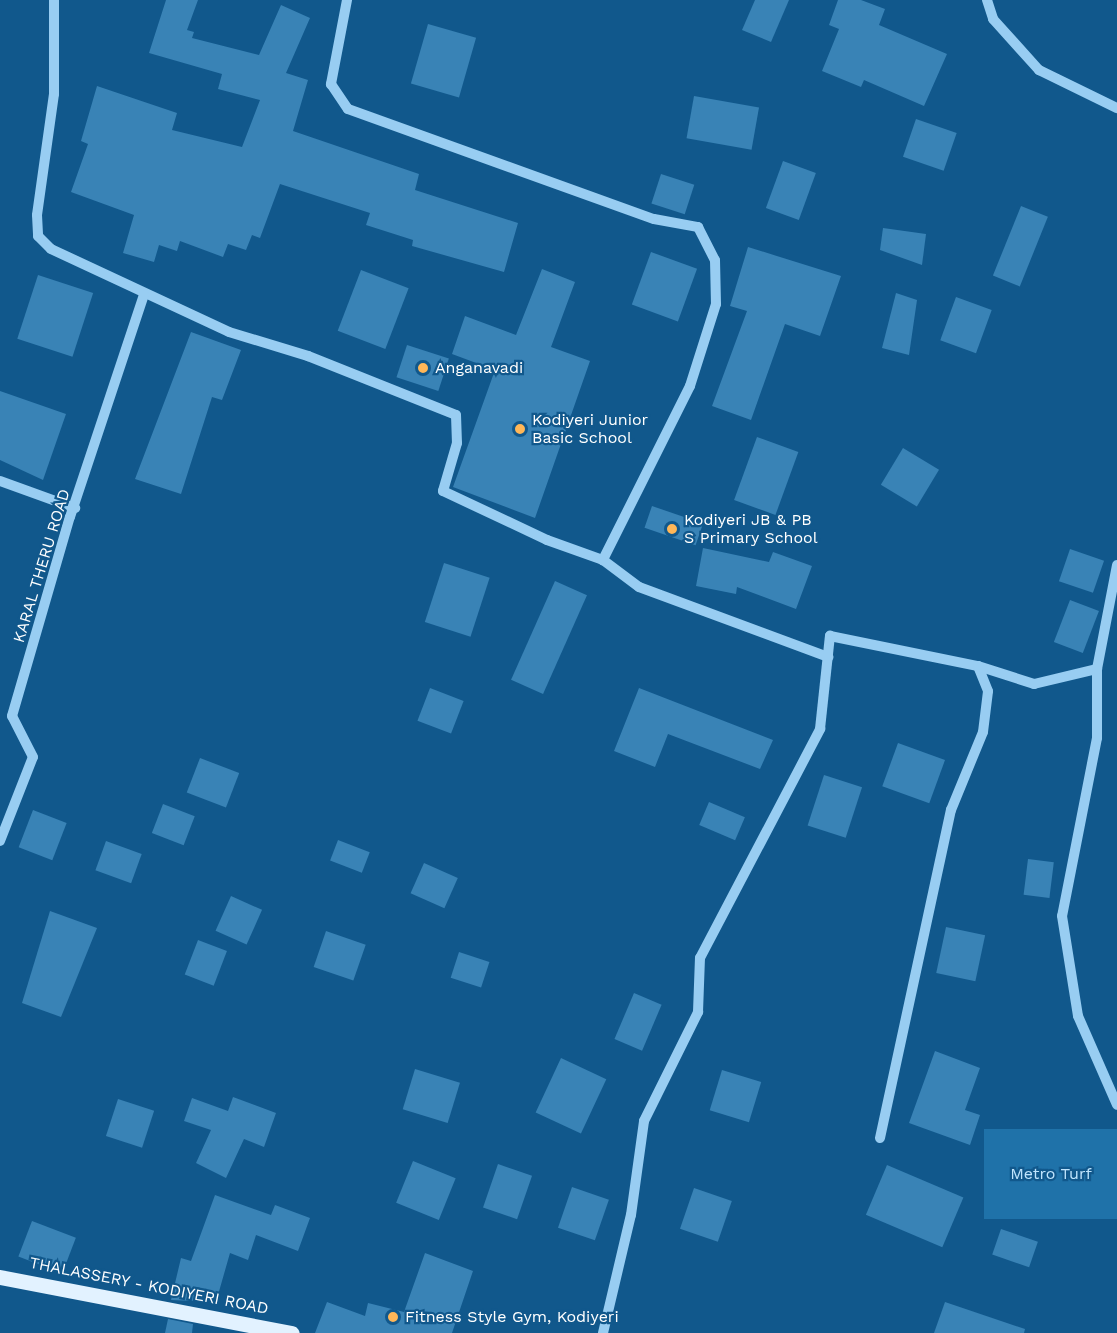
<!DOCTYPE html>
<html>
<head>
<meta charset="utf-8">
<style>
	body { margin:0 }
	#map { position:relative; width:1117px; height:1333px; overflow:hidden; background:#11588c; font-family:"Work Sans",sans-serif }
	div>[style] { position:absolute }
	.green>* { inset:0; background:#1f72a9; transform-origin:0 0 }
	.building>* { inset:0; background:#3983b6; transform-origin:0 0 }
	.minor>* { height:10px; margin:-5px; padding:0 5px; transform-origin:5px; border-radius:5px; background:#98cdf2 }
	.major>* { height:15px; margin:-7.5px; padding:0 7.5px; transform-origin:7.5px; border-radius:7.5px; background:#e2f2ff }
	.dots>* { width:16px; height:16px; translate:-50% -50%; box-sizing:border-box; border:3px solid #11588c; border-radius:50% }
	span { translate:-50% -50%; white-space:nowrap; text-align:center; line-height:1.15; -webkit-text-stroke:4.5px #11588c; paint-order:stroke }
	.poi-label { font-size:16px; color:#fff }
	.left { translate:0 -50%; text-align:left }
	.street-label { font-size:16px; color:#fff }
	.park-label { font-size:16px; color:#bfe4fd }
</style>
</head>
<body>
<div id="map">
	<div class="green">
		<i style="left:984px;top:1129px;width:133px;height:90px"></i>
	</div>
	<div class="building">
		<i style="clip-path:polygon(166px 0,198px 0,187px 30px,194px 32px,192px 38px,259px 55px,281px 5px,310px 18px,286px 73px,308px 80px,293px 131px,419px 174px,415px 190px,518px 223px,504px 272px,412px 246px,413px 240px,366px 225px,370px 213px,280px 184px,260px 238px,252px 235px,246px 250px,228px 244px,223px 257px,180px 241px,177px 251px,159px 245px,154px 262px,123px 253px,134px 215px,71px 192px,88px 144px,81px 141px,97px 86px,177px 113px,172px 130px,242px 147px,260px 100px,218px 89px,222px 74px,149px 53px)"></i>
		<i style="clip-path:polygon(755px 0,789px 0,771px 42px,742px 30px)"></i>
		<i style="clip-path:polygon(838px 0,861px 0,885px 9px,879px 25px,947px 54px,924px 106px,864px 80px,861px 87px,822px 71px,839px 29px,829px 25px)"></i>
		<i style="left:428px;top:24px;width:50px;height:62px;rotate:16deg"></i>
		<i style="left:694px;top:96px;width:66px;height:43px;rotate:10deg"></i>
		<i style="left:916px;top:119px;width:43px;height:40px;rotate:19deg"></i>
		<i style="left:783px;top:161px;width:35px;height:50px;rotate:20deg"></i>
		<i style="left:661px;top:174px;width:35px;height:31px;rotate:18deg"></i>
		<i style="left:1021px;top:206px;width:29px;height:75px;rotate:22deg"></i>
		<i style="clip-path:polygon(883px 228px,926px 234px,922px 265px,880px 250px)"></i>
		<i style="clip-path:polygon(748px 247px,841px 276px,820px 336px,785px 324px,751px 420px,712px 406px,747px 311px,730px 306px)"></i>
		<i style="left:651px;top:252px;width:49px;height:56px;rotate:20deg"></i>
		<i style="clip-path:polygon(542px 269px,575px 282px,551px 347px,590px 361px,535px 518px,453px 487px,495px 370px,452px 354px,465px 316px,516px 335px)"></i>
		<i style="left:361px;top:270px;width:51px;height:65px;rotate:21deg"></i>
		<i style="left:38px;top:275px;width:58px;height:67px;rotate:18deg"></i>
		<i style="clip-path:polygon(896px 293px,917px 300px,909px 355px,882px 348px)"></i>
		<i style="left:956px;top:297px;width:38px;height:46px;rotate:20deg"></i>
		<i style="clip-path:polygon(191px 332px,241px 350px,222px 400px,212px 397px,181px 494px,135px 479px)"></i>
		<i style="left:407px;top:345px;width:44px;height:34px;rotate:18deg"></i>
		<i style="clip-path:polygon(0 391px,66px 414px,43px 480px,0 460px)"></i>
		<i style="left:757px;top:437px;width:44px;height:67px;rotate:20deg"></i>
		<i style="left:903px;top:448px;width:42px;height:43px;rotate:31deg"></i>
		<i style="left:652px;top:506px;width:54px;height:23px;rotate:19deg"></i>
		<i style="clip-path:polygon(703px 548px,769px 562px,773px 552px,812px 566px,796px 609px,737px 587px,736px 594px,696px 586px)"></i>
		<i style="left:1070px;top:549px;width:36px;height:34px;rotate:19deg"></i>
		<i style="left:444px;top:563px;width:48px;height:62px;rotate:18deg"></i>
		<i style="left:555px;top:581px;width:35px;height:108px;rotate:24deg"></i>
		<i style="left:1070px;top:600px;width:31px;height:45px;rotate:21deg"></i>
		<i style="left:430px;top:688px;width:36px;height:35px;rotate:21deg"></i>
		<i style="clip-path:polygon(639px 688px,773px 740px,760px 769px,668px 734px,655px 767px,614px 751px)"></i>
		<i style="left:898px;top:743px;width:50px;height:46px;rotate:20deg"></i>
		<i style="left:200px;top:758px;width:42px;height:37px;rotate:21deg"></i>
		<i style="left:824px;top:775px;width:40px;height:53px;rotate:18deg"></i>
		<i style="left:709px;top:802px;width:39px;height:25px;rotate:23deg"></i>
		<i style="left:163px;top:804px;width:34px;height:31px;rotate:21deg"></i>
		<i style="left:33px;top:810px;width:36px;height:40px;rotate:21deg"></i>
		<i style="left:338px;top:840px;width:34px;height:22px;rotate:21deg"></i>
		<i style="left:106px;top:841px;width:38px;height:31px;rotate:20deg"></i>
		<i style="left:1028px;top:859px;width:26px;height:36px;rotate:7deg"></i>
		<i style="left:424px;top:863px;width:37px;height:33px;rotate:24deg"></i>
		<i style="left:231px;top:896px;width:34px;height:38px;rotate:24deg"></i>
		<i style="clip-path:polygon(50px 911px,97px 928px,61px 1017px,22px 1003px)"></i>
		<i style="left:946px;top:927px;width:40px;height:47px;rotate:12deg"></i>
		<i style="left:326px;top:931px;width:42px;height:38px;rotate:19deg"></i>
		<i style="left:198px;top:940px;width:31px;height:37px;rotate:21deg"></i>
		<i style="left:459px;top:952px;width:32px;height:27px;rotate:18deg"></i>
		<i style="left:634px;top:993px;width:30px;height:50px;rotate:23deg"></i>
		<i style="clip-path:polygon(935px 1051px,980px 1068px,965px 1110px,980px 1115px,970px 1145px,909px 1123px)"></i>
		<i style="left:561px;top:1058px;width:50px;height:60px;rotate:25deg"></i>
		<i style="left:415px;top:1069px;width:47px;height:42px;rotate:17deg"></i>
		<i style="left:722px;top:1070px;width:41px;height:42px;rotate:17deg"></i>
		<i style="clip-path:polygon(233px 1097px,276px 1113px,264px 1147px,244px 1139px,226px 1178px,196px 1163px,211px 1130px,184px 1121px,192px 1098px,228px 1111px)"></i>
		<i style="left:118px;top:1099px;width:38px;height:39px;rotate:18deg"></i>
		<i style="left:413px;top:1161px;width:46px;height:45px;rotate:22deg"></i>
		<i style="left:498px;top:1164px;width:36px;height:46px;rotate:19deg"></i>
		<i style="left:887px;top:1165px;width:83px;height:54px;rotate:23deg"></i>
		<i style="left:572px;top:1187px;width:39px;height:43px;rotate:19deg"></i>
		<i style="left:694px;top:1188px;width:40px;height:43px;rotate:19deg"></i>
		<i style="clip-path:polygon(215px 1195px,271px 1215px,275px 1205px,310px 1218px,298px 1251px,256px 1235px,248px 1260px,230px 1253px,216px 1302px,171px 1300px,181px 1258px,191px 1261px)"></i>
		<i style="left:32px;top:1221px;width:47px;height:38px;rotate:21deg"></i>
		<i style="left:1001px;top:1229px;width:39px;height:27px;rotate:19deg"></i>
		<i style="clip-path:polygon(425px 1253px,473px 1271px,452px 1333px,315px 1333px,327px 1302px,365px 1316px,368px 1303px,404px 1312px)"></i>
		<i style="clip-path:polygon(945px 1302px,1025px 1329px,1024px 1333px,934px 1333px)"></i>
		<i style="clip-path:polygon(168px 1319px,193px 1324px,192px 1333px,165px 1333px)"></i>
	</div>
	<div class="minor">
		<i style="left:54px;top:0;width:94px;rotate:90deg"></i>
		<i style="left:54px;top:94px;width:122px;rotate:98deg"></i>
		<i style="left:37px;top:215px;width:21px;rotate:87deg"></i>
		<i style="left:38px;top:236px;width:18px;rotate:45deg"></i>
		<i style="left:51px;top:249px;width:196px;rotate:25deg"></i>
		<i style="left:229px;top:332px;width:83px;rotate:16.9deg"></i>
		<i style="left:308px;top:356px;width:159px;rotate:21.7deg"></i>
		<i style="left:456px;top:415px;width:28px;rotate:88deg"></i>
		<i style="left:457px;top:443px;width:50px;rotate:106.3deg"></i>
		<i style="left:443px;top:491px;width:115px;rotate:25.2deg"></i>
		<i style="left:547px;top:540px;width:59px;rotate:19.7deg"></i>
		<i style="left:603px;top:560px;width:45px;rotate:36.9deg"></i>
		<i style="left:639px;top:587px;width:202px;rotate:20.3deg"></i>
		<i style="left:347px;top:0;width:86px;rotate:100.8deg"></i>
		<i style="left:331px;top:84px;width:30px;rotate:56deg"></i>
		<i style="left:348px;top:109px;width:325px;rotate:19.8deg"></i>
		<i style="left:654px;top:219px;width:45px;rotate:10.3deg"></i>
		<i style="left:698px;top:227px;width:37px;rotate:63deg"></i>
		<i style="left:715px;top:260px;width:44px;rotate:88.7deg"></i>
		<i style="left:716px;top:304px;width:86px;rotate:107.6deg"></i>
		<i style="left:690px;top:386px;width:195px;rotate:116.6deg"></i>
		<i style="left:987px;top:0;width:20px;rotate:72deg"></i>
		<i style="left:993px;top:19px;width:69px;rotate:48deg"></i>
		<i style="left:1039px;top:70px;width:87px;rotate:26deg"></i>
		<i style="left:0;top:481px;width:80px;rotate:19.8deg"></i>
		<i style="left:1097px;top:669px;width:69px;rotate:90deg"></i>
		<i style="left:1097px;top:738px;width:181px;rotate:101.1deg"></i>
		<i style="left:1062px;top:916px;width:101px;rotate:80.9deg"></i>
		<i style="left:1078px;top:1016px;width:97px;rotate:66.3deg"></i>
		<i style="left:0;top:841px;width:90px;rotate:-68.6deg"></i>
		<i style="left:33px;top:757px;width:46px;rotate:-117.1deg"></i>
		<i style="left:12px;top:716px;width:207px;rotate:-73.8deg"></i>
		<i style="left:70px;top:517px;width:234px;rotate:-71.6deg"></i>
		<i style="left:880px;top:1138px;width:336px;rotate:-77.8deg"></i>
		<i style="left:951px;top:810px;width:84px;rotate:-67.7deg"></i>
		<i style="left:983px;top:732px;width:41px;rotate:-83deg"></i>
		<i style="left:988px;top:691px;width:27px;rotate:-112deg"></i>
		<i style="left:603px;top:1333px;width:121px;rotate:-76.7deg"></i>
		<i style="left:631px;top:1215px;width:95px;rotate:-82.1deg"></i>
		<i style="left:644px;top:1121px;width:122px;rotate:-63.6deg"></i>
		<i style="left:698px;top:1012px;width:54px;rotate:-87.9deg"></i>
		<i style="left:700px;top:958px;width:259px;rotate:-62.3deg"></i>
		<i style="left:820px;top:729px;width:94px;rotate:-83.9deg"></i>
		<i style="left:830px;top:636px;width:151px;rotate:11.5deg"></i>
		<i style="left:978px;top:666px;width:59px;rotate:17.8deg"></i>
		<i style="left:1034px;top:684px;width:65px;rotate:-13.4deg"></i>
		<i style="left:1097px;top:669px;width:106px;rotate:-79.1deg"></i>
	</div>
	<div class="major">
		<i style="left:0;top:1277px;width:297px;rotate:10.9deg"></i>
	</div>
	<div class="dots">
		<i style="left:423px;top:368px;background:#ffb758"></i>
		<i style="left:520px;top:429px;background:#ffb758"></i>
		<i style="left:672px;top:529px;background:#ffb758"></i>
		<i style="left:393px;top:1317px;background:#ffb758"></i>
	</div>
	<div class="poi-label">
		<span class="left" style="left:435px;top:368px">Anganavadi</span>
		<span class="left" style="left:532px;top:429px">Kodiyeri Junior<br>Basic School</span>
		<span class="left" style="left:684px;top:529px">Kodiyeri JB &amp; PB<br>S Primary School</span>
		<span class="left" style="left:405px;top:1317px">Fitness Style Gym, Kodiyeri</span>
	</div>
	<div class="street-label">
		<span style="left:42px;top:566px;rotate:-73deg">KARAL THERU ROAD</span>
		<span style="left:149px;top:1286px;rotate:11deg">THALASSERY - KODIYERI ROAD</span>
	</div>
	<div class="park-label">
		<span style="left:1051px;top:1174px">Metro Turf</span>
	</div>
</div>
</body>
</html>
